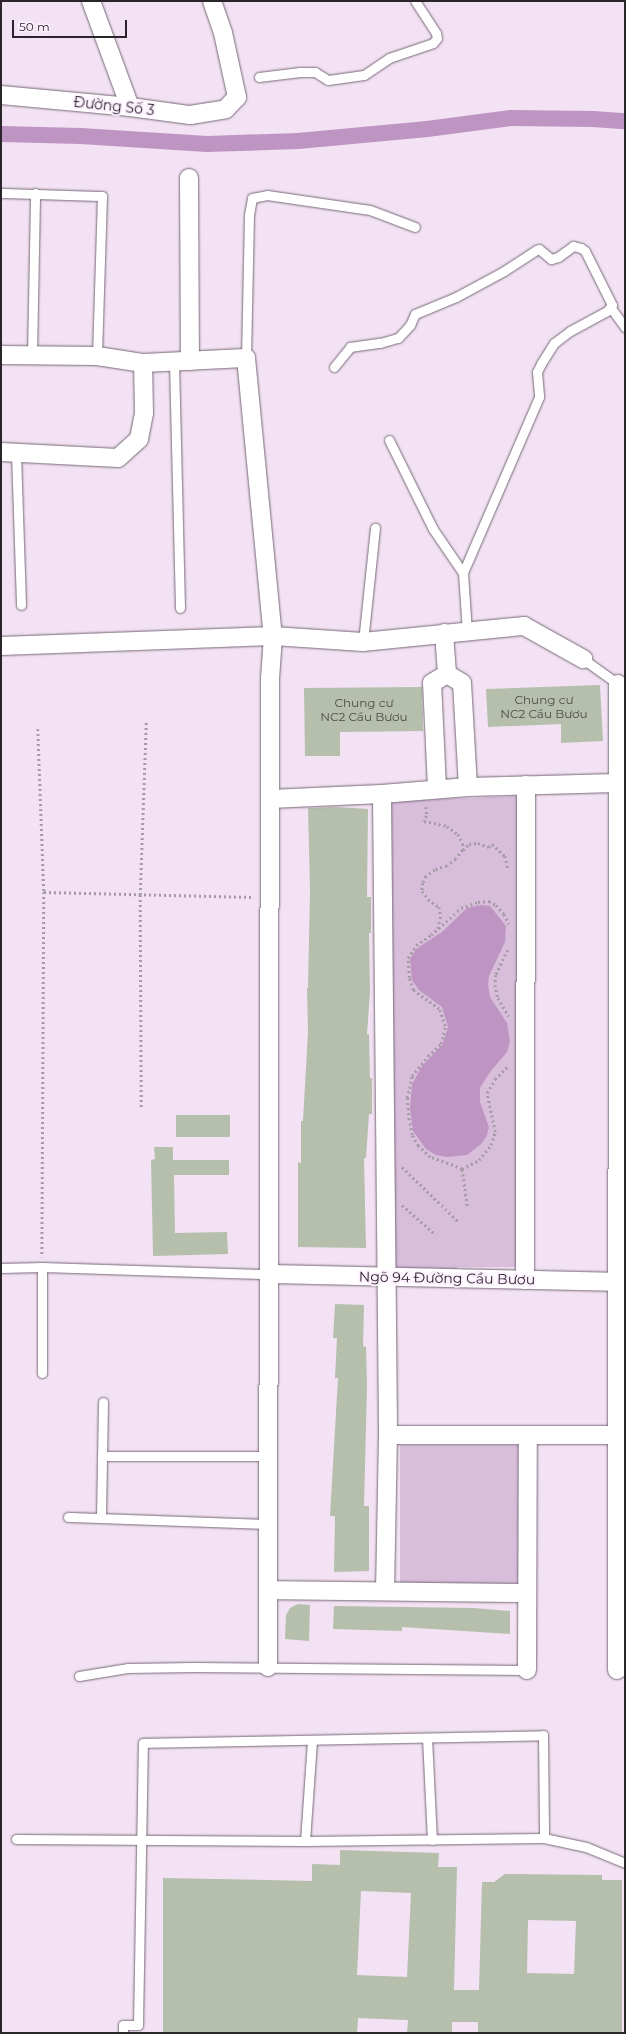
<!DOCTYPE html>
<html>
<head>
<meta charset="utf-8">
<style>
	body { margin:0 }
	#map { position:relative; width:626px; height:2034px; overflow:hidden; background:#f2e2f3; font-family:Montserrat,sans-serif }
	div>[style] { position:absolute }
	.green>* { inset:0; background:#d8bedb; transform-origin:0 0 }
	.water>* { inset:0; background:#be95c2 }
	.canal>* { height:16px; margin:-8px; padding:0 8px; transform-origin:8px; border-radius:8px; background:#be95c2 }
	.building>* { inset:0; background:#b5bfac; transform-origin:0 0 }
	.path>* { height:2.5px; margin-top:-1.25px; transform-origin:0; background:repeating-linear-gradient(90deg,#a69aa7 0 2px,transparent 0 5px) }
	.roads { filter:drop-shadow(0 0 1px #766877) drop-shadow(0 0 1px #766877) }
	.service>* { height:9px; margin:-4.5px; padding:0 4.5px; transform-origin:4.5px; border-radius:4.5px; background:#fff }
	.minor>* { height:18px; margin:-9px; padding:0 9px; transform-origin:9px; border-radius:9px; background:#fff }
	span { translate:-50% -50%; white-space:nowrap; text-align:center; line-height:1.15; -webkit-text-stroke:4px #fef1ff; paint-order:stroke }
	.number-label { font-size:12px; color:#4e4c4b }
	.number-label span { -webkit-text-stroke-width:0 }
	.street-label { font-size:14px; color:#2b252b }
	.frame { position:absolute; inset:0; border:2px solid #2b252b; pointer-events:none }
	.scale { position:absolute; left:12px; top:20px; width:115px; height:18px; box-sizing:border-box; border:2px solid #2b252b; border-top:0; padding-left:5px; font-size:12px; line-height:14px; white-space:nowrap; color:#2b252b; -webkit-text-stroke:3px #fef1ff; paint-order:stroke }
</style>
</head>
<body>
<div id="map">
	<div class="green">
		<i style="clip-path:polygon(517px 796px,518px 1267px,457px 1267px,456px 1274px,438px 1274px,438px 1268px,394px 1268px,389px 801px)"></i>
		<i style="left:400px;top:1445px;width:120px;height:138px"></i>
	</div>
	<div class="water">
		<i style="clip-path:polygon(482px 905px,490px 906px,506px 926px,505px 942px,489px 976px,488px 984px,490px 997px,507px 1023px,510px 1042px,507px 1052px,490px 1072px,480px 1088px,480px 1102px,489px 1127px,487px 1135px,482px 1143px,467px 1155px,447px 1157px,436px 1155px,426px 1149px,413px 1131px,410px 1108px,412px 1085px,421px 1067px,442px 1045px,448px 1027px,442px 1007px,419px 990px,412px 980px,410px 959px,416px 949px,442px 932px,467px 908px)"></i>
	</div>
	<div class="canal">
		<i style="left:1px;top:134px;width:80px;rotate:1.4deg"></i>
		<i style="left:81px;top:136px;width:126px;rotate:3.6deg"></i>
		<i style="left:207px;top:144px;width:91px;rotate:-1.9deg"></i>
		<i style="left:298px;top:141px;width:130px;rotate:-5.3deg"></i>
		<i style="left:427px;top:129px;width:85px;rotate:-7.5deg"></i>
		<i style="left:511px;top:118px;width:82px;rotate:0.7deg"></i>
		<i style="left:593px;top:119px;width:32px;rotate:4deg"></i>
	</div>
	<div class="building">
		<i style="clip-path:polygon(600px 685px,603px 741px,561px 743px,561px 724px,488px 727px,486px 689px)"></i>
		<i style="clip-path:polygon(422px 687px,423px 731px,340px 732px,340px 756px,305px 756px,304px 688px)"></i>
		<i style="clip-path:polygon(336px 807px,368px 809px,367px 897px,371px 897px,371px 933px,369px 933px,370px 992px,367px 1034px,369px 1034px,370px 1078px,372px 1078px,372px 1114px,369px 1114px,366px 1158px,364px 1158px,366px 1248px,298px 1247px,298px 1162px,301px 1163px,301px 1121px,303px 1121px,308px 1032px,307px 988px,308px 988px,310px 890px,308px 808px)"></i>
		<i style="left:176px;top:1115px;width:54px;height:22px"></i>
		<i style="clip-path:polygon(154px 1147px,173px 1147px,173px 1160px,229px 1160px,229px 1175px,174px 1175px,175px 1233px,227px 1232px,228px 1254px,153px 1256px,151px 1160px,155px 1159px)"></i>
		<i style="clip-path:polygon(335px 1304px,364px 1305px,363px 1346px,366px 1347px,367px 1386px,364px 1506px,369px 1506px,369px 1571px,334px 1572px,335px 1516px,330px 1516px,338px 1378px,335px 1378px,337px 1338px,333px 1338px)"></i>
		<i style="clip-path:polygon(298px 1604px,310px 1605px,309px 1641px,285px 1639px,286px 1615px,290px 1608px)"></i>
		<i style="clip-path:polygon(334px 1606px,473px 1608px,510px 1611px,510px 1634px,402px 1627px,402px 1631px,333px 1629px)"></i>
		<i style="clip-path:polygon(evenodd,340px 1850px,439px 1853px,438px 1867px,457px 1867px,454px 1990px,479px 1990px,482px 1882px,494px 1882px,505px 1874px,602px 1875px,602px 1880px,622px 1880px,622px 2033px,478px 2033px,478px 2022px,452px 2022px,452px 2033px,407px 2033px,408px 2020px,358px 2018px,357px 2033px,163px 2033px,163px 1878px,312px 1881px,312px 1864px,340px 1865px,340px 1850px,361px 1891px,411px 1893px,407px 1977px,357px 1975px,361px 1891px,340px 1850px,528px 1920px,576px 1921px,574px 1974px,527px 1973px,528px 1920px)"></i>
	</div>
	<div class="path">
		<i style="left:38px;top:729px;width:163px;rotate:87.9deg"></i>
		<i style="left:44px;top:892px;width:365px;rotate:90.3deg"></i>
		<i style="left:426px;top:807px;width:9px;rotate:84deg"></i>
		<i style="left:427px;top:816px;width:6px;rotate:121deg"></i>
		<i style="left:424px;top:821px;width:24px;rotate:12deg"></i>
		<i style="left:447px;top:826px;width:14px;rotate:36deg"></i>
		<i style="left:458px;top:834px;width:11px;rotate:63deg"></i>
		<i style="left:463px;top:844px;width:6px;rotate:90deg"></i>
		<i style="left:463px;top:850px;width:11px;rotate:128deg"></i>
		<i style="left:456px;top:859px;width:11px;rotate:142deg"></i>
		<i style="left:447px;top:866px;width:13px;rotate:162deg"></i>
		<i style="left:435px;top:870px;width:11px;rotate:146deg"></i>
		<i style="left:426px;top:876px;width:8px;rotate:113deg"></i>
		<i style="left:423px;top:883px;width:8px;rotate:97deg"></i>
		<i style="left:422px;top:891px;width:10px;rotate:53deg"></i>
		<i style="left:428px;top:899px;width:14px;rotate:36deg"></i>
		<i style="left:439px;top:907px;width:10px;rotate:79deg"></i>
		<i style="left:441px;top:917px;width:12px;rotate:104deg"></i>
		<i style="left:463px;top:850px;width:8px;rotate:-45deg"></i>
		<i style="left:469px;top:844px;width:9px;rotate:-6deg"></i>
		<i style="left:478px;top:843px;width:11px;rotate:22deg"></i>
		<i style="left:488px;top:847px;width:5px;rotate:-37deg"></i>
		<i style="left:492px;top:844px;width:18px;rotate:43deg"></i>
		<i style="left:505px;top:856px;width:12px;rotate:76deg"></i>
		<i style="left:44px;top:892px;width:209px;rotate:1.4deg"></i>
		<i style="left:508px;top:950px;width:28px;rotate:116deg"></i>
		<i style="left:496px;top:975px;width:10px;rotate:96deg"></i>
		<i style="left:495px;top:985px;width:13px;rotate:77deg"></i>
		<i style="left:498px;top:998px;width:21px;rotate:59deg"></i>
		<i style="left:141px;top:1107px;width:212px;rotate:-90.3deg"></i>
		<i style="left:140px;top:895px;width:173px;rotate:-88deg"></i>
		<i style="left:402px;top:1167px;width:78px;rotate:44deg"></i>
		<i style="left:462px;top:1169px;width:34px;rotate:-159deg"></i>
		<i style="left:430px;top:1157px;width:16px;rotate:-137deg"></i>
		<i style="left:418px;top:1146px;width:13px;rotate:-119deg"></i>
		<i style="left:412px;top:1135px;width:15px;rotate:-101deg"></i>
		<i style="left:409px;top:1120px;width:22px;rotate:-95deg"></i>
		<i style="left:407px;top:1098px;width:23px;rotate:-77deg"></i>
		<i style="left:412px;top:1076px;width:26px;rotate:-51deg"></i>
		<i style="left:428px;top:1056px;width:18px;rotate:-43deg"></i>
		<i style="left:441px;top:1044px;width:18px;rotate:-77deg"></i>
		<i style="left:445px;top:1026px;width:18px;rotate:-109deg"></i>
		<i style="left:439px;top:1009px;width:32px;rotate:-144deg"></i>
		<i style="left:413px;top:990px;width:13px;rotate:-108deg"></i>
		<i style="left:409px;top:978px;width:20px;rotate:-93deg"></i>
		<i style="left:408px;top:958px;width:15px;rotate:-58deg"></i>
		<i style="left:416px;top:945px;width:18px;rotate:-34deg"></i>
		<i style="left:431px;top:935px;width:40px;rotate:-42deg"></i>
		<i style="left:461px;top:908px;width:18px;rotate:-19deg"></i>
		<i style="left:478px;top:902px;width:11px;rotate:-5deg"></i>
		<i style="left:489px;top:901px;width:8px;rotate:30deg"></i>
		<i style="left:496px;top:905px;width:12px;rotate:48deg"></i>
		<i style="left:504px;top:914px;width:11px;rotate:63deg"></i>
		<i style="left:402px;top:1205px;width:45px;rotate:41.4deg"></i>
		<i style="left:467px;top:1206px;width:37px;rotate:-98deg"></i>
		<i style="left:462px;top:1169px;width:19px;rotate:-28deg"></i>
		<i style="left:479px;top:1160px;width:19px;rotate:-51deg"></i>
		<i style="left:491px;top:1145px;width:14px;rotate:-73deg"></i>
		<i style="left:495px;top:1132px;width:40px;rotate:-102deg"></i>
		<i style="left:487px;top:1093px;width:16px;rotate:-60deg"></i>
		<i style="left:495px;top:1079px;width:18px;rotate:-45deg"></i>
	</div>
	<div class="roads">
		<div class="service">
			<i style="left:259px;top:77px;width:41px;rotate:-7deg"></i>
			<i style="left:300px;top:72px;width:15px"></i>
			<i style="left:315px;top:72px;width:15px;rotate:32deg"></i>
			<i style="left:328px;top:80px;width:36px;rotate:-8deg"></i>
			<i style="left:364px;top:75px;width:30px;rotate:-34deg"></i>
			<i style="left:389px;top:58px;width:46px;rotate:-18.8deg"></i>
			<i style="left:433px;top:43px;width:6px;rotate:-51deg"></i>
			<i style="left:437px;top:38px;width:5px;rotate:-101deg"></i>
			<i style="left:436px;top:33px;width:38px;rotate:-123deg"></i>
			<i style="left:1px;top:193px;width:101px;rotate:1.7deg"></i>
			<i style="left:102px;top:196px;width:160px;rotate:91.8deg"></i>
			<i style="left:611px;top:308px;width:24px;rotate:54deg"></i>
			<i style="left:32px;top:355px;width:162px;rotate:-88.9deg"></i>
			<i style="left:246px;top:358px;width:143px;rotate:-88.8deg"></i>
			<i style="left:249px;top:215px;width:17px;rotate:-80deg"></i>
			<i style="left:252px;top:198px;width:15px;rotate:-11deg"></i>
			<i style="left:267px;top:195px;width:104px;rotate:8.3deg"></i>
			<i style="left:370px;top:210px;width:48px;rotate:20.7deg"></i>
			<i style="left:174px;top:362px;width:246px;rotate:88.6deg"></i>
			<i style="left:334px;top:367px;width:26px;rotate:-51deg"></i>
			<i style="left:350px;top:347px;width:30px;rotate:-8deg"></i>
			<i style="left:380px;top:343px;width:19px;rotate:-16deg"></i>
			<i style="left:398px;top:338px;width:18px;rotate:-47deg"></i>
			<i style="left:410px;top:325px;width:12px;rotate:-66deg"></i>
			<i style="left:415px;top:314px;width:44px;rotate:-22.5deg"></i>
			<i style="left:456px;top:297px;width:55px;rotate:-28.4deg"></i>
			<i style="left:504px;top:271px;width:38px;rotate:-33deg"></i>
			<i style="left:536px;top:250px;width:3px;rotate:-18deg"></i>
			<i style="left:539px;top:249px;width:16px;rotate:40deg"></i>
			<i style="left:551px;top:259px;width:7px;rotate:-16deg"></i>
			<i style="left:558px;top:257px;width:19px;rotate:-36deg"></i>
			<i style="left:573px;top:246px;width:8px;rotate:14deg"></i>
			<i style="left:581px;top:248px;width:5px;rotate:37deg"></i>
			<i style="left:585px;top:251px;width:60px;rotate:63.4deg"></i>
			<i style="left:612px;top:305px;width:8px;rotate:130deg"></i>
			<i style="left:607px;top:311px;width:42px;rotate:151.6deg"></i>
			<i style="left:570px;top:331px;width:20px;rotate:143deg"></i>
			<i style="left:554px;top:343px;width:25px;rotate:122deg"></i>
			<i style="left:541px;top:364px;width:9px;rotate:117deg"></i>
			<i style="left:537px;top:372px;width:25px;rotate:85deg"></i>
			<i style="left:539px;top:397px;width:192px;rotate:113.4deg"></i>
			<i style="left:389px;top:440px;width:99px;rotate:63.7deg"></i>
			<i style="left:433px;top:529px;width:53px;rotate:55.7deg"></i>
			<i style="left:463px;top:573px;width:58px;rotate:86.1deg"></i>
			<i style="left:16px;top:453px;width:152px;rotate:88.1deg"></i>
			<i style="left:363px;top:642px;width:115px;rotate:-84deg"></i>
			<i style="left:583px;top:659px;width:43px;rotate:35.5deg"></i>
			<i style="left:1px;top:1268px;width:41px;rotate:-1.4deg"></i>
			<i style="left:42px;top:1267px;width:227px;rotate:1.8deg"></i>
			<i style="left:42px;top:1373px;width:106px;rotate:-90deg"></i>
			<i style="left:102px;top:1456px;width:166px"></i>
			<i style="left:68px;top:1517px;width:201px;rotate:2deg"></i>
			<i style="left:101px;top:1517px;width:115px;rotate:-89deg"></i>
			<i style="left:79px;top:1676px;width:50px;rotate:-9.3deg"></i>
			<i style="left:128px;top:1668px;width:66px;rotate:-0.9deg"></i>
			<i style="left:194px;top:1667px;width:333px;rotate:0.5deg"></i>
			<i style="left:427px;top:1738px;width:102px;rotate:87.2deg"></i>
			<i style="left:16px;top:1839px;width:289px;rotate:0.4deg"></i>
			<i style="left:305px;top:1841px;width:239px;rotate:-0.7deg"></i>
			<i style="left:544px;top:1838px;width:43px;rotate:12.1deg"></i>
			<i style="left:586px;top:1847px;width:42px;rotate:22.3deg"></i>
			<i style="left:305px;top:1841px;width:101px;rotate:-86deg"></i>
			<i style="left:123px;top:2033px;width:8px;rotate:-90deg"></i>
			<i style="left:123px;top:2025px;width:15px"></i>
			<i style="left:138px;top:2025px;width:282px;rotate:-89deg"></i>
			<i style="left:143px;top:1743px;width:400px;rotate:-1.1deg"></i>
			<i style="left:543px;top:1735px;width:103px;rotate:89.4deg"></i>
		</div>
		<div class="minor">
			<i style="left:91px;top:1px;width:113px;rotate:69.8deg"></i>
			<i style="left:212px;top:1px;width:34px;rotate:71deg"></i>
			<i style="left:223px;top:33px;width:66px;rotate:77.7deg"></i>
			<i style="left:237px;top:97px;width:16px;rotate:133deg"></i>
			<i style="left:1px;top:95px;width:130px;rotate:5.3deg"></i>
			<i style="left:130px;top:107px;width:61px;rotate:7.6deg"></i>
			<i style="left:190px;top:115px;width:36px;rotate:-9deg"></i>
			<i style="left:189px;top:178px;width:183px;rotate:89.7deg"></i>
			<i style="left:1px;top:355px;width:96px;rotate:0.6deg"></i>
			<i style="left:97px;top:356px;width:47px;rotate:8.7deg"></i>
			<i style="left:143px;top:363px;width:103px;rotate:-2.8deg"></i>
			<i style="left:246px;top:358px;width:279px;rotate:84.5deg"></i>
			<i style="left:273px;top:636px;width:43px;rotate:94deg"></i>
			<i style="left:270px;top:679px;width:988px;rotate:90.12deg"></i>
			<i style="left:1px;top:452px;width:117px;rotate:2.9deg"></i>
			<i style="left:118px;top:458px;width:28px;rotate:-42deg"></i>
			<i style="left:139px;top:439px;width:26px;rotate:-79deg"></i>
			<i style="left:144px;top:413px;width:50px;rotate:-91.1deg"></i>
			<i style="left:444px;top:633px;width:41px;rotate:85.8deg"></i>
			<i style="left:1px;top:646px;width:272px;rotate:-2.1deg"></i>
			<i style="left:273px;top:636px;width:90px;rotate:3.8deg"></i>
			<i style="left:363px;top:642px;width:162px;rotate:-5.7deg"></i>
			<i style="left:524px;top:626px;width:68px;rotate:29.2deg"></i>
			<i style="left:437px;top:788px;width:105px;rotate:-92.7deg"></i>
			<i style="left:432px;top:683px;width:17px;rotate:-31deg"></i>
			<i style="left:447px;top:674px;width:17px;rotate:31deg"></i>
			<i style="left:462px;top:683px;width:104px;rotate:86.7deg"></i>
			<i style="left:382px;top:794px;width:641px;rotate:89.46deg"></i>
			<i style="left:388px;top:1435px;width:156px;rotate:91.1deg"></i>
			<i style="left:270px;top:799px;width:112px;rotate:-2.6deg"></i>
			<i style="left:382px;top:794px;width:86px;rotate:-4.7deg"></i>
			<i style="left:468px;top:787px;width:149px;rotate:-1.5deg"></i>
			<i style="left:269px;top:1274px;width:356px;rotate:1.3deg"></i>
			<i style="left:525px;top:1280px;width:495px;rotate:-89.9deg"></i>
			<i style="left:388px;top:1435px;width:229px"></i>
			<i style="left:268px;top:1590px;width:259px;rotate:0.7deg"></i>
			<i style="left:527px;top:1670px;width:235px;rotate:-89.8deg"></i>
			<i style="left:617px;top:1670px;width:986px;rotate:-89.94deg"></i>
		</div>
	</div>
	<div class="number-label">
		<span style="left:544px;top:707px">Chung cư<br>NC2 Cầu Bươu</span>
		<span style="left:364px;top:710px">Chung cư<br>NC2 Cầu Bươu</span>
	</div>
	<div class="street-label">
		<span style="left:114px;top:106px;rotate:6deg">Đường Số 3</span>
		<span style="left:447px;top:1278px;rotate:1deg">Ngõ 94 Đường Cầu Bươu</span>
	</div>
	<div class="frame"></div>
	<div class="scale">50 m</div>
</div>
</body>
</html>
